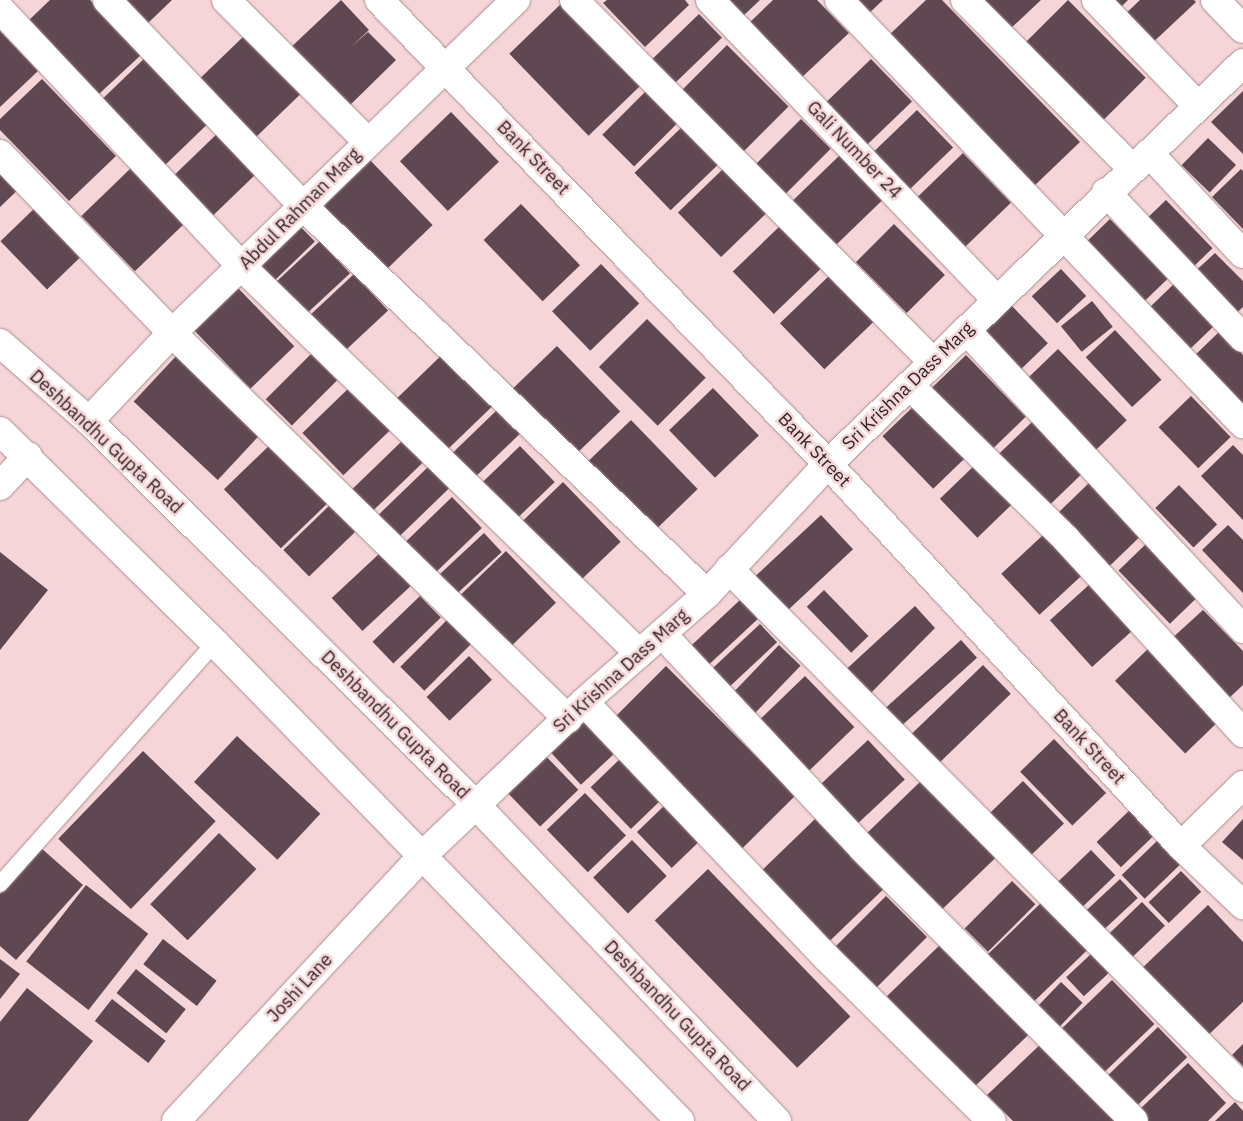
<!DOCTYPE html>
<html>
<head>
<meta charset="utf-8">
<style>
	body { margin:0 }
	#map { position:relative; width:1243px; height:1121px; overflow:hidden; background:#f5d5d7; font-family:"IBM Plex Sans",sans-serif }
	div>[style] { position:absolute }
	.building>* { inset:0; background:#5f4852; transform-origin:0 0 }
	.roads { filter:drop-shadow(0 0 1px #ab8e91) drop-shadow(0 0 1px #ab8e91) }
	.lane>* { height:16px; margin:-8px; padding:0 8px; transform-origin:8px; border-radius:8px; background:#fff }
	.street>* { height:28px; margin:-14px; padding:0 14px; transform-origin:14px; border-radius:14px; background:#fff }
	.secondary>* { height:28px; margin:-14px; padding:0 14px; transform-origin:14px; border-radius:14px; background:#fff }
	span { translate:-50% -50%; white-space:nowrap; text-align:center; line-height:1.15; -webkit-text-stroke:5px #f5d5d7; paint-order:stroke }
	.street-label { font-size:18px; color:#2f2425 }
</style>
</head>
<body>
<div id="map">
	<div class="building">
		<i style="clip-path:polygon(50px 0,90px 0,142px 54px,99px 94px,28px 21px)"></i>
		<i style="clip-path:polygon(121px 0,172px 0,146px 25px)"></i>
		<i style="clip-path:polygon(341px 0,369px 30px,351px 47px,368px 32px,396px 60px,345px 110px,288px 50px)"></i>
		<i style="clip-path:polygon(607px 0,685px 0,689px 5px,645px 47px,603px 3px)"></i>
		<i style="clip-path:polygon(727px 0,760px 0,743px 16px)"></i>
		<i style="clip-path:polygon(773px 0,817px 0,849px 33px,800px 79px,747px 25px)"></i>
		<i style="clip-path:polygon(847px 0,883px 0,864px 18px)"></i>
		<i style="clip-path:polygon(926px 0,942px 0,1080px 142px,1033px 187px,888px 36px)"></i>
		<i style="clip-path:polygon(978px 0,1041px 0,1008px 31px)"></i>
		<i style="left:1068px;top:0;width:110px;height:68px;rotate:45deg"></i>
		<i style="clip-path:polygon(1101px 0,1128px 0,1114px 14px)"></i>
		<i style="clip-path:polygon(1140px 0,1194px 0,1196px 2px,1147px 48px,1120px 19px)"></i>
		<i style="left:564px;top:1px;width:114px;height:76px;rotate:46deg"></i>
		<i style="left:699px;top:14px;width:33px;height:72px;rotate:46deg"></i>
		<i style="clip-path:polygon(0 31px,38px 71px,0 107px)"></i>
		<i style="left:244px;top:36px;width:81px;height:66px;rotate:46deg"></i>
		<i style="left:727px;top:45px;width:87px;height:66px;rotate:45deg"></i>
		<i style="left:150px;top:53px;width:91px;height:69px;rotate:46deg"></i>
		<i style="left:871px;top:59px;width:59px;height:66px;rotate:46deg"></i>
		<i style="clip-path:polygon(42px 79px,116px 156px,69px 201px,0 130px,0 119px)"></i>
		<i style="left:649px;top:88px;width:45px;height:66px;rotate:45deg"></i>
		<i style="clip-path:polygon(1243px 91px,1243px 154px,1211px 122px)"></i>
		<i style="left:917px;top:110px;width:52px;height:62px;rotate:46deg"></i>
		<i style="left:451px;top:112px;width:69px;height:71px;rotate:46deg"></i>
		<i style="left:801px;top:119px;width:42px;height:69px;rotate:45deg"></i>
		<i style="left:682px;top:127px;width:52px;height:66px;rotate:46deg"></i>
		<i style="left:223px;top:128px;width:56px;height:68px;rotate:46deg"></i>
		<i style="left:1208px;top:138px;width:39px;height:38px;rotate:44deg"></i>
		<i style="left:963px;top:153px;width:69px;height:69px;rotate:46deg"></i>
		<i style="left:840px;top:155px;width:62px;height:72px;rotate:46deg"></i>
		<i style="left:368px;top:158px;width:93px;height:67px;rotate:46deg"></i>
		<i style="clip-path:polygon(0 160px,24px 184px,0 207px)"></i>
		<i style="left:131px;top:168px;width:77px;height:69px;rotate:46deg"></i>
		<i style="left:724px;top:168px;width:62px;height:64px;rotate:46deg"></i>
		<i style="clip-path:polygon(1241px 169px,1243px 171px,1243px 229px,1212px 197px)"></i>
		<i style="left:1166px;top:200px;width:67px;height:36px;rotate:46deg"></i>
		<i style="left:40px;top:203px;width:67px;height:55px;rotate:46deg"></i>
		<i style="left:521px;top:204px;width:85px;height:52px;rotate:46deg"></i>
		<i style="left:1110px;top:219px;width:83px;height:37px;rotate:46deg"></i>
		<i style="left:294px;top:220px;width:30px;height:60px;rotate:46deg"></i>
		<i style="left:894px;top:224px;width:72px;height:54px;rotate:45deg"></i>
		<i style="left:781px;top:225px;width:59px;height:67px;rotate:46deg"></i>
		<i style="left:320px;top:241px;width:44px;height:66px;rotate:47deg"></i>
		<i style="clip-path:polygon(1215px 253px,1243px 281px,1243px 307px,1231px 318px,1190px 276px)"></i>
		<i style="left:601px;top:264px;width:55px;height:68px;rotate:46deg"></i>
		<i style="left:1061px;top:269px;width:37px;height:40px;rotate:47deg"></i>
		<i style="left:354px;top:274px;width:50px;height:68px;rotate:47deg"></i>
		<i style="left:831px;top:274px;width:64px;height:71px;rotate:46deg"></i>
		<i style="left:1176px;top:282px;width:58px;height:43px;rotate:46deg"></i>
		<i style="left:238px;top:288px;width:81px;height:61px;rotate:46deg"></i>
		<i style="left:1092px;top:301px;width:33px;height:40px;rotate:51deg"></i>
		<i style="left:1009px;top:303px;width:56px;height:44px;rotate:46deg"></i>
		<i style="left:647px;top:319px;width:83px;height:68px;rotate:45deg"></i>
		<i style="left:1115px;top:330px;width:68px;height:40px;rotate:47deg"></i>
		<i style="clip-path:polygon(1220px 331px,1243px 355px,1243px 405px,1190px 360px)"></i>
		<i style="left:557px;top:346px;width:91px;height:66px;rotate:46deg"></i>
		<i style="left:448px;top:349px;width:72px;height:81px;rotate:46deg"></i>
		<i style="left:1058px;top:349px;width:99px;height:44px;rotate:46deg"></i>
		<i style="left:178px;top:354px;width:115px;height:65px;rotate:43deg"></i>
		<i style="left:311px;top:354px;width:37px;height:64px;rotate:45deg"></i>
		<i style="left:966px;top:355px;width:86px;height:52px;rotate:46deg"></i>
		<i style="left:352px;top:385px;width:59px;height:69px;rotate:46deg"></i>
		<i style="left:713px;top:388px;width:66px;height:61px;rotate:46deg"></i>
		<i style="left:1191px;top:396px;width:57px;height:45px;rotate:46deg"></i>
		<i style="left:917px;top:403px;width:73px;height:48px;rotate:46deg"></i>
		<i style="left:497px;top:410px;width:33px;height:73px;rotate:46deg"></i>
		<i style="left:631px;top:420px;width:96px;height:66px;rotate:46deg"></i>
		<i style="left:1033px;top:421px;width:72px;height:54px;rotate:46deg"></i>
		<i style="left:275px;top:440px;width:82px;height:71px;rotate:46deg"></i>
		<i style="left:402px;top:441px;width:30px;height:74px;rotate:46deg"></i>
		<i style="clip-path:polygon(1233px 445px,1243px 455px,1243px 520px,1201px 476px)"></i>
		<i style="left:520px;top:446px;width:50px;height:62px;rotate:46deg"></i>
		<i style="left:978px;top:462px;width:54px;height:53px;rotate:46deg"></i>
		<i style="left:428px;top:467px;width:30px;height:74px;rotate:46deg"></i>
		<i style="left:563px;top:482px;width:83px;height:65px;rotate:46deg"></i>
		<i style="left:1089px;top:483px;width:74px;height:45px;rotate:46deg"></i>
		<i style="left:1179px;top:485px;width:55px;height:33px;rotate:46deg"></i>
		<i style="left:452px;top:497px;width:43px;height:69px;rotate:46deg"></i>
		<i style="left:333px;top:502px;width:37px;height:69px;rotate:46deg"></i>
		<i style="left:821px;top:515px;width:47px;height:94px;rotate:47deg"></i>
		<i style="clip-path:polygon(1228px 525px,1243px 540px,1243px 593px,1202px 550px)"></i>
		<i style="left:484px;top:533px;width:26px;height:69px;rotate:47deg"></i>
		<i style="left:1043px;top:535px;width:56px;height:57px;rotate:47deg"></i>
		<i style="left:1148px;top:542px;width:74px;height:41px;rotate:46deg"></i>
		<i style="left:506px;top:551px;width:72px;height:73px;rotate:46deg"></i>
		<i style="clip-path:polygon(0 552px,48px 590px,0 650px)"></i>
		<i style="left:380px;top:553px;width:45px;height:66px;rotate:47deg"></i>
		<i style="left:1090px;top:584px;width:63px;height:54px;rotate:48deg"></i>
		<i style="left:824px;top:590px;width:64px;height:24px;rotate:46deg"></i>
		<i style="left:420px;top:596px;width:30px;height:66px;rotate:46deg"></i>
		<i style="left:740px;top:600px;width:26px;height:71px;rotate:47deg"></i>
		<i style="clip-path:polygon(915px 606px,935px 628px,863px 701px,840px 675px)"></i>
		<i style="clip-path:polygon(1203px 610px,1243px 651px,1243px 685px,1227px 700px,1169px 641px)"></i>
		<i style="left:447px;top:620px;width:34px;height:66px;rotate:45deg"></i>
		<i style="left:760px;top:624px;width:25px;height:71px;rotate:47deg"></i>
		<i style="left:961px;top:640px;width:24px;height:105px;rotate:48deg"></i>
		<i style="left:779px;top:645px;width:30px;height:69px;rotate:44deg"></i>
		<i style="left:1151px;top:646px;width:101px;height:50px;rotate:46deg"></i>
		<i style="left:469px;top:656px;width:33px;height:59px;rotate:46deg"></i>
		<i style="left:983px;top:665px;width:40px;height:103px;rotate:46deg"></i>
		<i style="left:666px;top:666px;width:183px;height:77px;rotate:45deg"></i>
		<i style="left:805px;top:676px;width:71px;height:68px;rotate:46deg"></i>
		<i style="left:582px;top:714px;width:51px;height:49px;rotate:47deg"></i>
		<i style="left:237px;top:736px;width:114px;height:63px;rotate:43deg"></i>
		<i style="left:1054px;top:739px;width:75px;height:47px;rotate:46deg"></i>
		<i style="left:868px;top:740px;width:54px;height:64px;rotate:47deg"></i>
		<i style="left:538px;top:748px;width:58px;height:53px;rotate:46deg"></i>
		<i style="left:143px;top:751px;width:101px;height:122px;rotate:44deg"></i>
		<i style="left:623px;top:756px;width:58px;height:45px;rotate:46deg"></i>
		<i style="left:922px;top:780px;width:107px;height:81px;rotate:46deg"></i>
		<i style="left:1023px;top:781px;width:59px;height:47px;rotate:46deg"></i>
		<i style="left:585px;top:793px;width:59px;height:53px;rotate:46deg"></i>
		<i style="left:665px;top:805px;width:50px;height:39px;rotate:46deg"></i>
		<i style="left:1134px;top:806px;width:35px;height:52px;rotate:46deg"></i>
		<i style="left:815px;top:819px;width:98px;height:76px;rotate:46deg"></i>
		<i style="clip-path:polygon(1243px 819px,1243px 860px,1222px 842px)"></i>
		<i style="left:219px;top:833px;width:52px;height:99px;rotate:44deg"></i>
		<i style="left:632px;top:840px;width:50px;height:54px;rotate:46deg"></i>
		<i style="left:1157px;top:841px;width:33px;height:49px;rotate:46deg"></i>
		<i style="clip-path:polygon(41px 848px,83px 885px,16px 960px,0 946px,0 894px)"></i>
		<i style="left:1091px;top:850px;width:35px;height:52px;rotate:46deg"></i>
		<i style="left:708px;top:869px;width:205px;height:74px;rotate:46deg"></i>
		<i style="left:1181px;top:871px;width:29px;height:45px;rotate:46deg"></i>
		<i style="left:1120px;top:879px;width:26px;height:52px;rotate:47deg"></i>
		<i style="left:1012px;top:881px;width:33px;height:67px;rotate:45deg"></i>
		<i style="left:86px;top:885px;width:79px;height:97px;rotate:38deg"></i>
		<i style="left:886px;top:896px;width:58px;height:71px;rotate:45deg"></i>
		<i style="left:1043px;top:901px;width:66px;height:81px;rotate:46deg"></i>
		<i style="left:1142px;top:902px;width:33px;height:53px;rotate:46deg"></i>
		<i style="clip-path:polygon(1208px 905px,1243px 942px,1243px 1002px,1203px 1040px,1137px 973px)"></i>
		<i style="left:163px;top:939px;width:68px;height:32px;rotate:38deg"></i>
		<i style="left:943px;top:942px;width:126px;height:78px;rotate:46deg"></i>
		<i style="left:1091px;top:954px;width:26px;height:34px;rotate:47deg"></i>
		<i style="clip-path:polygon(0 959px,20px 974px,0 999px)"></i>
		<i style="left:136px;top:969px;width:64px;height:31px;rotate:39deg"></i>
		<i style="left:1112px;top:980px;width:61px;height:69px;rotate:46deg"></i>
		<i style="left:1061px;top:982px;width:30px;height:36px;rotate:44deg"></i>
		<i style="clip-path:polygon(27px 988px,93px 1041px,28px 1121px,0 1121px,0 1022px)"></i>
		<i style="left:112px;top:999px;width:68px;height:28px;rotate:38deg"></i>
		<i style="left:1158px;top:1027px;width:42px;height:71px;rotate:46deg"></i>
		<i style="clip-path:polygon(1044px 1041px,1121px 1121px,1013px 1121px,987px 1095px)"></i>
		<i style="clip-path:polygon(1243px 1044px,1243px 1066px,1232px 1055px)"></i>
		<i style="clip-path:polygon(1188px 1063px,1226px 1103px,1208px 1121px,1148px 1121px,1138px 1111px)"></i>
		<i style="clip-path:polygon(1235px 1102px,1243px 1111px,1243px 1121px,1215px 1121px)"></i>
	</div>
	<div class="roads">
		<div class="lane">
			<i style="left:0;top:884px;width:323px;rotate:-48.3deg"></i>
		</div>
		<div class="street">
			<i style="left:107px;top:0;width:284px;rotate:46.4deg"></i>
			<i style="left:303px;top:206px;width:560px;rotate:43.84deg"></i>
			<i style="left:226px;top:0;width:201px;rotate:45deg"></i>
			<i style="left:574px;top:0;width:510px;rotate:45.24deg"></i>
			<i style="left:710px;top:0;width:415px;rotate:46.3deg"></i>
			<i style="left:839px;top:0;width:586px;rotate:46.38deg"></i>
			<i style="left:965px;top:0;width:238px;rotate:45.2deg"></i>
			<i style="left:1096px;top:0;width:147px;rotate:46.1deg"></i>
			<i style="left:1215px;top:0;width:40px;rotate:46deg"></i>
			<i style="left:0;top:9px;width:354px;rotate:46.8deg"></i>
			<i style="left:242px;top:267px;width:554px;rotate:44.2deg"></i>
			<i style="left:1149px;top:153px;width:138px;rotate:47.1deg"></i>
			<i style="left:0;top:154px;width:248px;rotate:46.1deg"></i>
			<i style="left:172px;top:333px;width:553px;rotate:44.27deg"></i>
			<i style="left:1106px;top:192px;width:200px;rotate:46.8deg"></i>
			<i style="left:966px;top:330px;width:408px;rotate:47.2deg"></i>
			<i style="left:909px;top:385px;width:220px;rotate:44.4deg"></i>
			<i style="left:1066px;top:539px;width:263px;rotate:47.6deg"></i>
			<i style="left:729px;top:569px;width:730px;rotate:45.28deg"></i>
			<i style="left:663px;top:635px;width:291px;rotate:46.9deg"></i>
			<i style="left:862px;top:848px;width:385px;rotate:45.1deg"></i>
			<i style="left:584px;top:702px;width:352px;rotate:46.5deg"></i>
			<i style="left:826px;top:957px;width:233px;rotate:44.7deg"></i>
			<i style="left:1181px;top:846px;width:87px;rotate:-44.5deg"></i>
		</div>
		<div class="secondary">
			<i style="left:379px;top:0;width:646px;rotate:45.94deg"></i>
			<i style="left:828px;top:464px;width:520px;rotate:47.26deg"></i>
			<i style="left:1181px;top:846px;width:86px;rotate:43.6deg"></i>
			<i style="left:0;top:343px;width:118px;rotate:41.2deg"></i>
			<i style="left:89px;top:421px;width:544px;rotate:44.78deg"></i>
			<i style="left:475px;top:804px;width:438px;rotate:46.4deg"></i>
			<i style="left:89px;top:421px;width:121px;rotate:-46.7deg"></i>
			<i style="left:172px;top:333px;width:479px;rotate:-44.1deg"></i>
			<i style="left:0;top:431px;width:302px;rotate:44.6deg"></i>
			<i style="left:215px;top:643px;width:667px;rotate:45.79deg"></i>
			<i style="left:0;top:486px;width:41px;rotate:-47deg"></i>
			<i style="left:176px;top:1121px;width:363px;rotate:-47.1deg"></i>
			<i style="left:423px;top:855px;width:222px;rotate:-43.5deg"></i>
			<i style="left:584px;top:702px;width:164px;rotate:-41.3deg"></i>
			<i style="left:707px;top:594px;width:178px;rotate:-47.1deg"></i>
			<i style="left:828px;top:464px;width:577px;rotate:-44.02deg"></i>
		</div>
	</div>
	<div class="street-label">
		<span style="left:854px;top:150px;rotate:46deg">Gali Number 24</span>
		<span style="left:533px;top:158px;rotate:46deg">Bank Street</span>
		<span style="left:300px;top:209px;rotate:-45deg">Abdul Rahman Marg</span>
		<span style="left:908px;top:386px;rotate:-44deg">Sri Krishna Dass Marg</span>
		<span style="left:106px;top:442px;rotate:43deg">Deshbandhu Gupta Road</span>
		<span style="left:814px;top:450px;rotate:46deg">Bank Street</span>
		<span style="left:621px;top:671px;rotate:-42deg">Sri Krishna Dass Marg</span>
		<span style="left:395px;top:725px;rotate:45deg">Deshbandhu Gupta Road</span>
		<span style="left:1089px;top:747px;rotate:47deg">Bank Street</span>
		<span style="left:300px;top:988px;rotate:-47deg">Joshi Lane</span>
		<span style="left:677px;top:1016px;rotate:46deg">Deshbandhu Gupta Road</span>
	</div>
</div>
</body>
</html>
